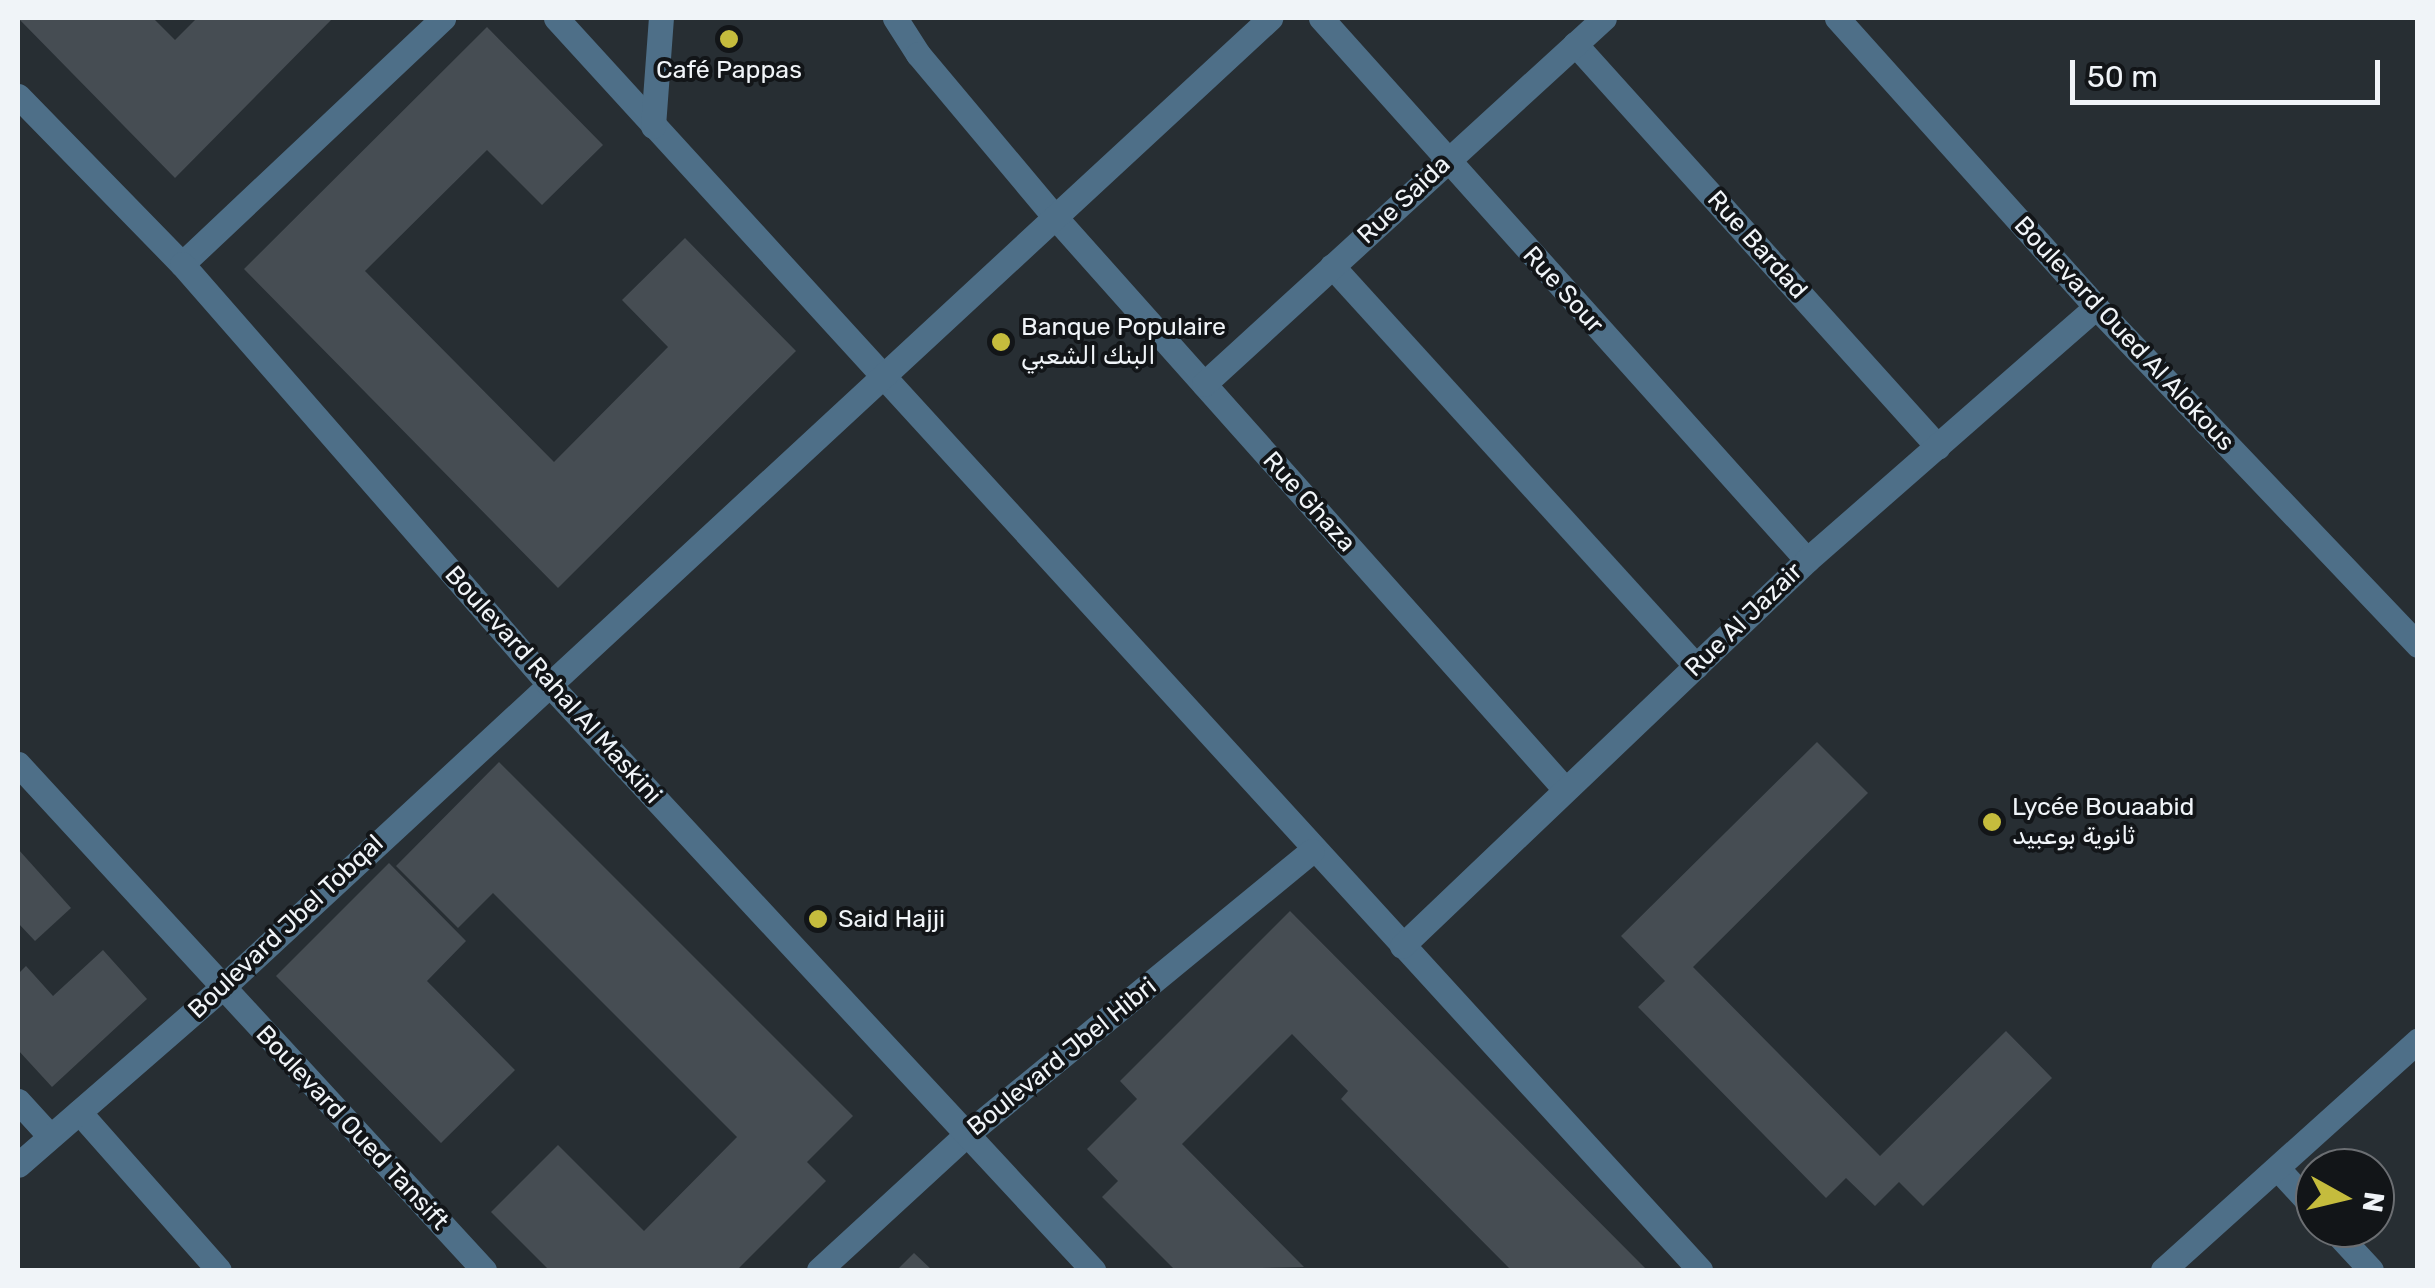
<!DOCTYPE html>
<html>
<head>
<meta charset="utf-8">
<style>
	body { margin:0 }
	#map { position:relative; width:2435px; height:1288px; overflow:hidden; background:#272e33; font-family:Rubik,Cairo,sans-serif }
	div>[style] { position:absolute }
	.building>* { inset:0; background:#464d53 }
	.minor>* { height:25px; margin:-12.5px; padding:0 12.5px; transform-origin:12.5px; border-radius:12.5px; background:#4e6f88 }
	.tertiary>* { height:25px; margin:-12.5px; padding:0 12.5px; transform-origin:12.5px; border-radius:12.5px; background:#4e6f88 }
	.dots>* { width:28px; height:28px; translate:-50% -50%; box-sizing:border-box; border:5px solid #121518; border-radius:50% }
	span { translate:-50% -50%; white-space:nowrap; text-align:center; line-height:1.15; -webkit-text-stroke:8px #121518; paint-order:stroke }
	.poi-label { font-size:25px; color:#f0f4f8 }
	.left { translate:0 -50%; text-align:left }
	.street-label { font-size:25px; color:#f0f4f8 }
	.frame { position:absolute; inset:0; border:20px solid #f0f4f8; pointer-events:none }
	.north { position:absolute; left:2295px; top:1148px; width:100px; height:100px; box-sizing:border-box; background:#121518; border:2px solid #6b6e72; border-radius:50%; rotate:98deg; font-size:28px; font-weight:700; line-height:40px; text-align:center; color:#f0f4f8 }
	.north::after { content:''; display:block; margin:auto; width:35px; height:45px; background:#c5bc3d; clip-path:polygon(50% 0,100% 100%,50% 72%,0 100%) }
	.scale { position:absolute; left:2070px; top:60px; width:310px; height:45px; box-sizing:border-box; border:5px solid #f0f4f8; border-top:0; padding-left:12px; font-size:30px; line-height:35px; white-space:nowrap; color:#f0f4f8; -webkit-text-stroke:8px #121518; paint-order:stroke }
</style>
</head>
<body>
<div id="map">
	<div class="building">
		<i style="clip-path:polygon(18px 18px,153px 18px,175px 40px,197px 18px,333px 18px,175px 178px)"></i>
		<i style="clip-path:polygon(487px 27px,603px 145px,542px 205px,487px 150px,365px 271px,554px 462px,668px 347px,622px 300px,685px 238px,796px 351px,558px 588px,244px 269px)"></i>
		<i style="clip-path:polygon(1817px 742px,1868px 793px,1693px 967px,1880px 1156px,2006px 1031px,2052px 1078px,1923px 1206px,1899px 1182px,1875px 1206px,1846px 1178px,1826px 1198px,1638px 1007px,1665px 981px,1621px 936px)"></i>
		<i style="clip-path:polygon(499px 762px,853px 1116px,807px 1162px,826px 1181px,737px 1270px,549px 1270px,491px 1212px,558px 1145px,644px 1231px,737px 1137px,493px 893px,458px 928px,396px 866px)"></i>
		<i style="clip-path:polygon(18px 849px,71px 908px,35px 941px,18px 923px)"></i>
		<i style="clip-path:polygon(389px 863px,466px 941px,427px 981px,515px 1070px,441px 1143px,276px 976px)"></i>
		<i style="clip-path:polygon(1290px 911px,1647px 1270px,1511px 1270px,1341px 1099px,1348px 1091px,1292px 1034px,1182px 1144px,1304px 1267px,1175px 1270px,1102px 1197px,1118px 1181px,1087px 1149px,1137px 1099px,1120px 1081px)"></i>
		<i style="clip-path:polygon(103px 950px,147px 999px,52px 1087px,18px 1050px,18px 974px,26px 966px,53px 996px)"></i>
		<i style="clip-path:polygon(914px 1253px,932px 1270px,897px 1270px)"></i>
	</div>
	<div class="minor">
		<i style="left:556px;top:18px;width:1696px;rotate:47.58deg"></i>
		<i style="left:895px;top:18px;width:43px;rotate:57.4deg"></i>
		<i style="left:918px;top:54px;width:213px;rotate:50deg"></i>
		<i style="left:1055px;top:217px;width:764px;rotate:48.29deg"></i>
		<i style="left:1321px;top:18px;width:728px;rotate:48.12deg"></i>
		<i style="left:1837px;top:18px;width:388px;rotate:48.1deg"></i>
		<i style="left:2096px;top:307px;width:467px;rotate:46.4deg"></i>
		<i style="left:1575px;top:44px;width:542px;rotate:47.99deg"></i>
		<i style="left:653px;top:126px;width:108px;rotate:-85.8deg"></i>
		<i style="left:182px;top:264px;width:359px;rotate:-43.3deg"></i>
		<i style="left:1332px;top:266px;width:541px;rotate:47.7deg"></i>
		<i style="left:1204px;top:384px;width:542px;rotate:-42.46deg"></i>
		<i style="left:18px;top:764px;width:688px;rotate:47.36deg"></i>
		<i style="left:1402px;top:946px;width:559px;rotate:-43.62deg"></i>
		<i style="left:1807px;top:560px;width:384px;rotate:-41.2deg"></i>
		<i style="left:18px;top:1101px;width:46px;rotate:47.6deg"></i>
		<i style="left:79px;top:1112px;width:211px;rotate:48.5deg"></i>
		<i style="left:18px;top:1165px;width:271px;rotate:-41deg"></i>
		<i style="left:223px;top:987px;width:1427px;rotate:-42.78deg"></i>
		<i style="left:2279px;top:1170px;width:53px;rotate:47.3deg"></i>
		<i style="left:2332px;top:1228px;width:57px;rotate:47.1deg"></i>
		<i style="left:819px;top:1270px;width:201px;rotate:-42.6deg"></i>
		<i style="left:967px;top:1134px;width:446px;rotate:-39.4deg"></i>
		<i style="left:2163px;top:1270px;width:343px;rotate:-42deg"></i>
	</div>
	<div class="tertiary">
		<i style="left:18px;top:96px;width:235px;rotate:45.7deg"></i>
		<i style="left:182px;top:264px;width:558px;rotate:48.85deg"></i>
		<i style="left:549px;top:684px;width:800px;rotate:47.13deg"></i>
	</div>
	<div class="dots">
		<i style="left:729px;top:39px;background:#c5bc3d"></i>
		<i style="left:1001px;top:342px;background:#c5bc3d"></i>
		<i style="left:1992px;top:822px;background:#c5bc3d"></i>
		<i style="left:818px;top:919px;background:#c5bc3d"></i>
	</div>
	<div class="poi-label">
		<span style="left:729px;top:70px">Café Pappas</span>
		<span class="left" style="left:1021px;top:342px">Banque Populaire<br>البنك الشعبي</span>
		<span class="left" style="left:2012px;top:822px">Lycée Bouaabid<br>ثانوية بوعبيد</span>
		<span class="left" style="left:838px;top:919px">Said Hajji</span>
	</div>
	<div class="street-label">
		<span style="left:1404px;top:200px;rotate:-43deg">Rue Saida</span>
		<span style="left:1757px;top:245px;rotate:48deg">Rue Bardad</span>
		<span style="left:1563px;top:290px;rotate:48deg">Rue Sour</span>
		<span style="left:2124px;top:334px;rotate:47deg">Boulevard Oued Al Alokous</span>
		<span style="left:1309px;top:502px;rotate:48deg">Rue Ghaza</span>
		<span style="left:1744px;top:620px;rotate:-44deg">Rue Al Jazair</span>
		<span style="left:553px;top:685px;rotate:48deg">Boulevard Rahal Al Maskini</span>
		<span style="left:286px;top:927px;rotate:-43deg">Boulevard Jbel Tobqal</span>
		<span style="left:1062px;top:1057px;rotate:-39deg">Boulevard Jbel Hibri</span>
		<span style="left:352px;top:1128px;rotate:47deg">Boulevard Oued Tansift</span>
	</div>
	<div class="frame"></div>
	<div class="north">N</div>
	<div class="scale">50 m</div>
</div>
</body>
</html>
